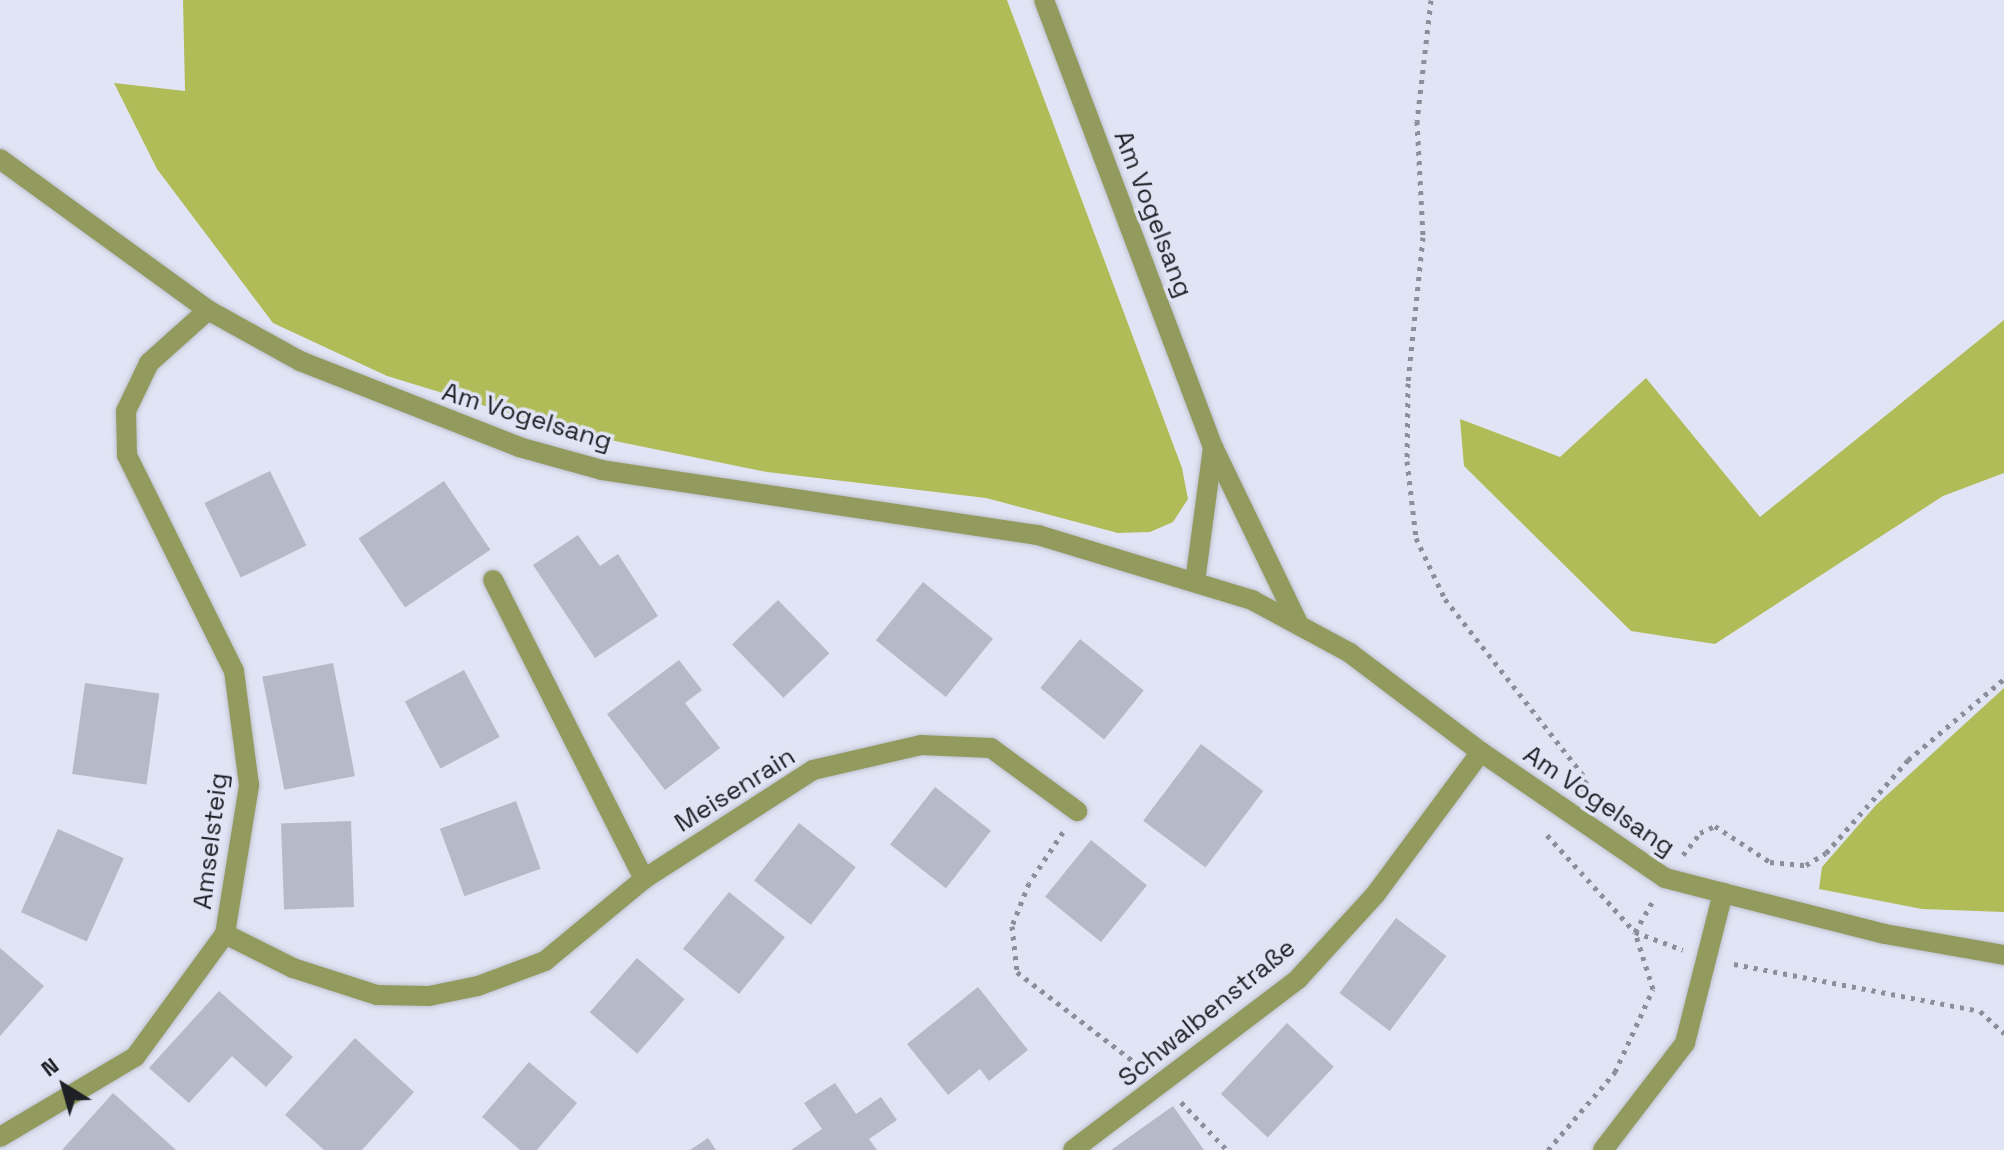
<!DOCTYPE html>
<html>
<head>
<meta charset="utf-8">
<style>
	body { margin:0 }
	#map { position:relative; width:2004px; height:1150px; overflow:hidden; background:#e1e4f4; font-family:"Space Grotesk",sans-serif }
	div>[style] { position:absolute }
	.green>* { inset:0; background:#b0bc58 }
	.building>* { inset:0; background:#b6b9c8; transform-origin:0 0 }
	.path>* { height:5px; margin-top:-2.5px; transform-origin:0; background:repeating-linear-gradient(90deg,#8c8e99 0 4px,transparent 0 10px) }
	.roads { filter:drop-shadow(0 0 2px #bec1cf) drop-shadow(0 0 2px #bec1cf) }
	.minor>* { height:20px; margin:-10px; padding:0 10px; transform-origin:10px; border-radius:10px; background:#929b5d }
	.tertiary>* { height:20px; margin:-10px; padding:0 10px; transform-origin:10px; border-radius:10px; background:#929b5d }
	span { translate:-50% -50%; white-space:nowrap; text-align:center; line-height:1.15; -webkit-text-stroke:7px #e1e4f4; paint-order:stroke }
	.street-label { font-size:26px; color:#1f2026 }
	.north { position:absolute; left:24px; top:1046px; width:80px; height:80px; -webkit-text-stroke:6px #e1e4f4; paint-order:stroke; rotate:323deg; font-size:22px; font-weight:700; line-height:32px; text-align:center; color:#1f2026 }
	.north::after { content:''; display:block; margin:auto; width:28px; height:36px; background:#1f2026; clip-path:polygon(50% 0,100% 100%,50% 72%,0 100%) }
</style>
</head>
<body>
<div id="map">
	<div class="green">
		<i style="clip-path:polygon(183px 0,1007px 0,1182px 468px,1188px 499px,1173px 522px,1150px 532px,1118px 533px,986px 498px,767px 472px,571px 432px,387px 376px,273px 323px,157px 169px,114px 83px,185px 91px)"></i>
		<i style="clip-path:polygon(2004px 320px,2004px 473px,1943px 496px,1715px 644px,1631px 631px,1464px 466px,1460px 419px,1560px 457px,1646px 378px,1760px 517px)"></i>
		<i style="clip-path:polygon(2004px 688px,2004px 912px,1922px 909px,1819px 889px,1822px 867px,1876px 805px)"></i>
	</div>
	<div class="building">
		<i style="left:270px;top:471px;width:83px;height:73px;rotate:64deg"></i>
		<i style="left:444px;top:481px;width:83px;height:103px;rotate:56deg"></i>
		<i style="clip-path:polygon(578px 535px,600px 566px,618px 554px,658px 616px,595px 658px,533px 565px)"></i>
		<i style="left:923px;top:582px;width:90px;height:75px;rotate:39deg"></i>
		<i style="left:778px;top:600px;width:74px;height:64px;rotate:46deg"></i>
		<i style="left:1080px;top:639px;width:82px;height:63px;rotate:39deg"></i>
		<i style="clip-path:polygon(679px 660px,702px 690px,685px 703px,720px 748px,665px 790px,607px 714px)"></i>
		<i style="left:333px;top:663px;width:115px;height:72px;rotate:79deg"></i>
		<i style="left:464px;top:670px;width:76px;height:67px;rotate:62deg"></i>
		<i style="left:85px;top:683px;width:75px;height:92px;rotate:8deg"></i>
		<i style="left:1201px;top:744px;width:78px;height:96px;rotate:37deg"></i>
		<i style="left:935px;top:787px;width:71px;height:73px;rotate:38deg"></i>
		<i style="left:516px;top:801px;width:72px;height:81px;rotate:70deg"></i>
		<i style="left:351px;top:821px;width:86px;height:70px;rotate:88deg"></i>
		<i style="left:799px;top:823px;width:72px;height:73px;rotate:38deg"></i>
		<i style="left:58px;top:829px;width:72px;height:91px;rotate:24deg"></i>
		<i style="left:1091px;top:840px;width:72px;height:73px;rotate:39deg"></i>
		<i style="left:729px;top:892px;width:72px;height:73px;rotate:39deg"></i>
		<i style="left:1396px;top:918px;width:63px;height:94px;rotate:37deg"></i>
		<i style="clip-path:polygon(0 948px,44px 986px,0 1036px)"></i>
		<i style="left:637px;top:958px;width:63px;height:72px;rotate:41deg"></i>
		<i style="clip-path:polygon(978px 987px,1028px 1050px,989px 1081px,980px 1069px,948px 1095px,907px 1044px)"></i>
		<i style="clip-path:polygon(219px 991px,293px 1057px,266px 1087px,232px 1056px,189px 1103px,149px 1068px)"></i>
		<i style="left:1287px;top:1023px;width:64px;height:97px;rotate:43deg"></i>
		<i style="clip-path:polygon(355px 1038px,414px 1092px,362px 1150px,324px 1150px,285px 1115px)"></i>
		<i style="clip-path:polygon(529px 1062px,577px 1103px,537px 1150px,520px 1150px,482px 1117px)"></i>
		<i style="clip-path:polygon(835px 1083px,856px 1114px,881px 1097px,897px 1120px,869px 1139px,877px 1150px,791px 1150px,822px 1129px,804px 1103px)"></i>
		<i style="clip-path:polygon(113px 1093px,176px 1150px,62px 1150px)"></i>
		<i style="clip-path:polygon(1173px 1106px,1204px 1150px,1111px 1150px)"></i>
		<i style="clip-path:polygon(708px 1138px,716px 1150px,690px 1150px)"></i>
	</div>
	<div class="path">
		<i style="left:1431px;top:0;width:122px;rotate:96.6deg"></i>
		<i style="left:1417px;top:121px;width:116px;rotate:87deg"></i>
		<i style="left:1423px;top:237px;width:147px;rotate:95.9deg"></i>
		<i style="left:1408px;top:383px;width:78px;rotate:90.7deg"></i>
		<i style="left:1407px;top:461px;width:78px;rotate:83.3deg"></i>
		<i style="left:1416px;top:538px;width:68px;rotate:64.6deg"></i>
		<i style="left:1445px;top:599px;width:230px;rotate:51.9deg"></i>
		<i style="left:1587px;top:780px;width:12px;rotate:125deg"></i>
		<i style="left:1063px;top:832px;width:61px;rotate:123.7deg"></i>
		<i style="left:1029px;top:883px;width:46px;rotate:111.6deg"></i>
		<i style="left:1012px;top:926px;width:46px;rotate:83.8deg"></i>
		<i style="left:1017px;top:972px;width:156px;rotate:37.5deg"></i>
		<i style="left:1547px;top:835px;width:131px;rotate:47.8deg"></i>
		<i style="left:1635px;top:932px;width:51px;rotate:20.6deg"></i>
		<i style="left:1683px;top:855px;width:28px;rotate:-52deg"></i>
		<i style="left:1700px;top:833px;width:17px;rotate:-25deg"></i>
		<i style="left:1715px;top:826px;width:66px;rotate:33.2deg"></i>
		<i style="left:1770px;top:862px;width:36px;rotate:5deg"></i>
		<i style="left:1806px;top:865px;width:23px;rotate:-31deg"></i>
		<i style="left:1826px;top:853px;width:124px;rotate:-48.6deg"></i>
		<i style="left:1908px;top:760px;width:126px;rotate:-40.2deg"></i>
		<i style="left:1734px;top:964px;width:250px;rotate:10.8deg"></i>
		<i style="left:1980px;top:1011px;width:33px;rotate:43deg"></i>
		<i style="left:1181px;top:1102px;width:66px;rotate:46.2deg"></i>
		<i style="left:1548px;top:1150px;width:103px;rotate:-49.3deg"></i>
		<i style="left:1615px;top:1072px;width:91px;rotate:-65.4deg"></i>
		<i style="left:1653px;top:989px;width:60px;rotate:-107.5deg"></i>
		<i style="left:1635px;top:932px;width:34px;rotate:-60deg"></i>
	</div>
	<div class="roads">
		<div class="minor">
			<i style="left:1044px;top:0;width:478px;rotate:69.3deg"></i>
			<i style="left:1213px;top:447px;width:195px;rotate:64.2deg"></i>
			<i style="left:0;top:159px;width:257px;rotate:36deg"></i>
			<i style="left:208px;top:310px;width:105px;rotate:29deg"></i>
			<i style="left:300px;top:361px;width:235px;rotate:21.4deg"></i>
			<i style="left:519px;top:447px;width:86px;rotate:15.5deg"></i>
			<i style="left:602px;top:470px;width:441px;rotate:8.5deg"></i>
			<i style="left:1038px;top:535px;width:224px;rotate:16.9deg"></i>
			<i style="left:1252px;top:600px;width:111px;rotate:28.4deg"></i>
			<i style="left:1350px;top:653px;width:164px;rotate:37.1deg"></i>
			<i style="left:1481px;top:752px;width:223px;rotate:34.4deg"></i>
			<i style="left:1665px;top:878px;width:60px;rotate:14.5deg"></i>
			<i style="left:493px;top:580px;width:335px;rotate:63.2deg"></i>
			<i style="left:1195px;top:582px;width:136px;rotate:-82.4deg"></i>
			<i style="left:225px;top:934px;width:76px;rotate:26.6deg"></i>
			<i style="left:293px;top:968px;width:88px;rotate:17.8deg"></i>
			<i style="left:377px;top:995px;width:52px;rotate:1.1deg"></i>
			<i style="left:429px;top:996px;width:50px;rotate:-11.5deg"></i>
			<i style="left:478px;top:986px;width:72px;rotate:-20.5deg"></i>
			<i style="left:545px;top:961px;width:129px;rotate:-39.6deg"></i>
			<i style="left:644px;top:879px;width:201px;rotate:-32.8deg"></i>
			<i style="left:813px;top:770px;width:111px;rotate:-13deg"></i>
			<i style="left:921px;top:745px;width:70px;rotate:2.5deg"></i>
			<i style="left:991px;top:748px;width:107px;rotate:36.2deg"></i>
			<i style="left:0;top:1137px;width:157px;rotate:-30.7deg"></i>
			<i style="left:135px;top:1057px;width:152px;rotate:-53.8deg"></i>
			<i style="left:225px;top:934px;width:151px;rotate:-80.8deg"></i>
			<i style="left:249px;top:785px;width:115px;rotate:-97.5deg"></i>
			<i style="left:234px;top:671px;width:241px;rotate:-116.4deg"></i>
			<i style="left:127px;top:455px;width:44px;rotate:-91.3deg"></i>
			<i style="left:126px;top:411px;width:53px;rotate:-64.4deg"></i>
			<i style="left:149px;top:363px;width:79px;rotate:-41.9deg"></i>
			<i style="left:1073px;top:1150px;width:283px;rotate:-37.2deg"></i>
			<i style="left:1298px;top:979px;width:114px;rotate:-47.5deg"></i>
			<i style="left:1375px;top:895px;width:178px;rotate:-53.5deg"></i>
		</div>
		<div class="tertiary">
			<i style="left:1603px;top:1150px;width:135px;rotate:-52.5deg"></i>
			<i style="left:1685px;top:1043px;width:155px;rotate:-75.8deg"></i>
			<i style="left:1723px;top:893px;width:167px;rotate:14.2deg"></i>
			<i style="left:1885px;top:934px;width:121px;rotate:10deg"></i>
		</div>
	</div>
	<div class="street-label">
		<span style="left:1153px;top:214px;rotate:69deg">Am Vogelsang</span>
		<span style="left:527px;top:417px;rotate:17deg">Am Vogelsang</span>
		<span style="left:735px;top:790px;rotate:-32deg">Meisenrain</span>
		<span style="left:1599px;top:801px;rotate:34deg">Am Vogelsang</span>
		<span style="left:211px;top:841px;rotate:-83deg">Amselsteig</span>
		<span style="left:1207px;top:1013px;rotate:-39deg">Schwalbenstraße</span>
	</div>
	<div class="north">N</div>
</div>
</body>
</html>
